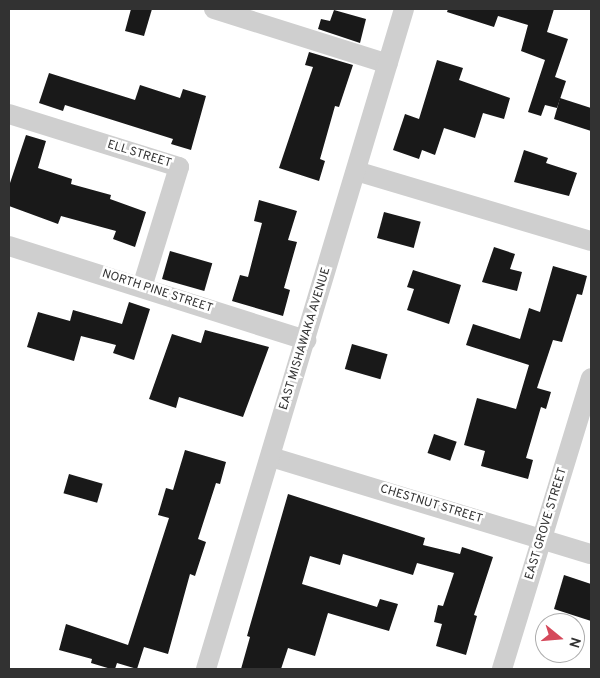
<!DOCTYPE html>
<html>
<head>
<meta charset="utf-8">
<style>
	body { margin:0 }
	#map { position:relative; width:600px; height:678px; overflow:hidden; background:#fff; font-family:Overpass,sans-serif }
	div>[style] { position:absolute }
	.building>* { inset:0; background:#191919; transform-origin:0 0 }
	.minor>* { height:20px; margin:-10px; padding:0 10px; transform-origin:10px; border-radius:10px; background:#cfcfcf }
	span { translate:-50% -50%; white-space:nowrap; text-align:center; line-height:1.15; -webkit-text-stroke:5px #fff; paint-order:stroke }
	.street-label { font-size:12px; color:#323232 }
	.frame { position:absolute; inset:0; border:10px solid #323232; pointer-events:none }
	.north { position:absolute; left:535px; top:613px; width:50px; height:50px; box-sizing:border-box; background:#fff; border:1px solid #adadad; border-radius:50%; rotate:107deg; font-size:14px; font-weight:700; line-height:20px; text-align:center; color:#323232 }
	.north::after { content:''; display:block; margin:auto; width:18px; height:22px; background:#d5495b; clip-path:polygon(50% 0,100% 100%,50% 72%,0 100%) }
</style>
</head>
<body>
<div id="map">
	<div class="building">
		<i style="clip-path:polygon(131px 9px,152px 9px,144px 36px,125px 31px)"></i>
		<i style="clip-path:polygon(448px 9px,554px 9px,547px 32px,568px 39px,555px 77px,566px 81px,557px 108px,545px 105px,541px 116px,528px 112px,545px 60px,521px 51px,528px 25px,498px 16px,494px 27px,447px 12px)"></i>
		<i style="clip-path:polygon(334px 10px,366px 19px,360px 43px,318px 29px,321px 19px,330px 21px)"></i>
		<i style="clip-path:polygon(309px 52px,353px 65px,339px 107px,335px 106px,320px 159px,325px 161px,319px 181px,279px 168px,313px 67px,305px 65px)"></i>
		<i style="clip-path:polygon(437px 60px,463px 68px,459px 80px,510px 98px,504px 119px,483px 113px,475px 138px,444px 128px,435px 155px,422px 150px,419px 159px,393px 150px,405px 114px,419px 119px)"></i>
		<i style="clip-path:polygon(49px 73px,135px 100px,140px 85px,180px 98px,183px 89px,206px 96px,191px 150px,171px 144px,173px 139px,65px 105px,63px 111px,39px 103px)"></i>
		<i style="clip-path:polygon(560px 98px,591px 108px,591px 131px,554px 119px)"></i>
		<i style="clip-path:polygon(26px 135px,46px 141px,38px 168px,72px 179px,71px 184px,111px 195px,110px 199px,146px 212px,135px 247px,113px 239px,116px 231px,61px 216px,58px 224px,9px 206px,9px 186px)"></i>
		<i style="clip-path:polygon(524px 150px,548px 158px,546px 163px,577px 173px,569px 196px,514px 182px)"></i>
		<i style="clip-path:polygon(259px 200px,297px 211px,288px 240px,297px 242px,284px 288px,290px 290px,283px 316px,232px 301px,240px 275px,248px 277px,262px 223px,254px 221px)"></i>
		<i style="left:384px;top:212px;width:38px;height:27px;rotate:15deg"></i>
		<i style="clip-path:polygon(494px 247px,515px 254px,510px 269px,522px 272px,517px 291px,482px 282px)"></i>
		<i style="left:170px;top:251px;width:44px;height:29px;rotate:16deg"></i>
		<i style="clip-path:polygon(553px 266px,587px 276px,582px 295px,577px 294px,562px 342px,553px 340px,537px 388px,551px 392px,546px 409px,541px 407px,526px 458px,533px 460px,528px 479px,481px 466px,485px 451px,464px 445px,477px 398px,516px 409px,529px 365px,466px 345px,473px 324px,520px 339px,529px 308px,540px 312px)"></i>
		<i style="clip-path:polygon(413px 270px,461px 285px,449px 324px,407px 310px,414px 289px,407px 287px)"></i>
		<i style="clip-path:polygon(129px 302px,150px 309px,134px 360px,113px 353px,116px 345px,81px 336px,74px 361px,27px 347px,38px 312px,70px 321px,73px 310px,122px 324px)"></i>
		<i style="clip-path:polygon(205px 330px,269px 347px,243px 417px,179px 397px,176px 408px,149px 399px,172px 334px,201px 343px)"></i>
		<i style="left:352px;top:344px;width:37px;height:26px;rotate:16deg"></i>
		<i style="left:434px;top:434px;width:24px;height:20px;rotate:19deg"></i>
		<i style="clip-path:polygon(185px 450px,226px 462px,220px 484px,216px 483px,198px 539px,206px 542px,195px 576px,190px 574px,168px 654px,144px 647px,137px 669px,117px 663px,115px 669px,111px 669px,91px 663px,92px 659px,59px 650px,66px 624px,128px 645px,169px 518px,158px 515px,166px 488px,173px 490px)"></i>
		<i style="left:69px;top:474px;width:35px;height:20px;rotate:16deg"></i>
		<i style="clip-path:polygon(288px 494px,425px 538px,423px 545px,460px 554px,462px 547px,493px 557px,474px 615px,477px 616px,466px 655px,436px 646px,442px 624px,434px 622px,438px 605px,443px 606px,454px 573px,417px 563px,413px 575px,343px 554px,340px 565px,310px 556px,302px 584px,377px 607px,380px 599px,398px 604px,389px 631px,328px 613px,315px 656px,288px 648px,281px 669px,241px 669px,250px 637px,247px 636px)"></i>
		<i style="clip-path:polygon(564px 575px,591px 584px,591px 621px,554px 609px)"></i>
	</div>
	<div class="minor">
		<i style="left:214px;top:9px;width:182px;rotate:17.5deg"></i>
		<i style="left:9px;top:114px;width:178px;rotate:17.3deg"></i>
		<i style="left:179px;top:167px;width:126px;rotate:107.1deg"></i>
		<i style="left:356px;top:171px;width:245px;rotate:16.6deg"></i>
		<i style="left:9px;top:246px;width:312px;rotate:17.6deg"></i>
		<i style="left:271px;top:457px;width:334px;rotate:16.9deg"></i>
		<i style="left:206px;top:669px;width:689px;rotate:-73.3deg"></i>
		<i style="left:502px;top:669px;width:304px;rotate:-73deg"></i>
	</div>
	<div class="street-label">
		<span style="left:139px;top:155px;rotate:17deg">ELL STREET</span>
		<span style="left:157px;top:292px;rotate:18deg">NORTH PINE STREET</span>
		<span style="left:306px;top:339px;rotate:-73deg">EAST MISHAWAKA AVENUE</span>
		<span style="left:431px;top:505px;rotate:17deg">CHESTNUT STREET</span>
		<span style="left:547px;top:524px;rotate:-73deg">EAST GROVE STREET</span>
	</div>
	<div class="frame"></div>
	<div class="north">N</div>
</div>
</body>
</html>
